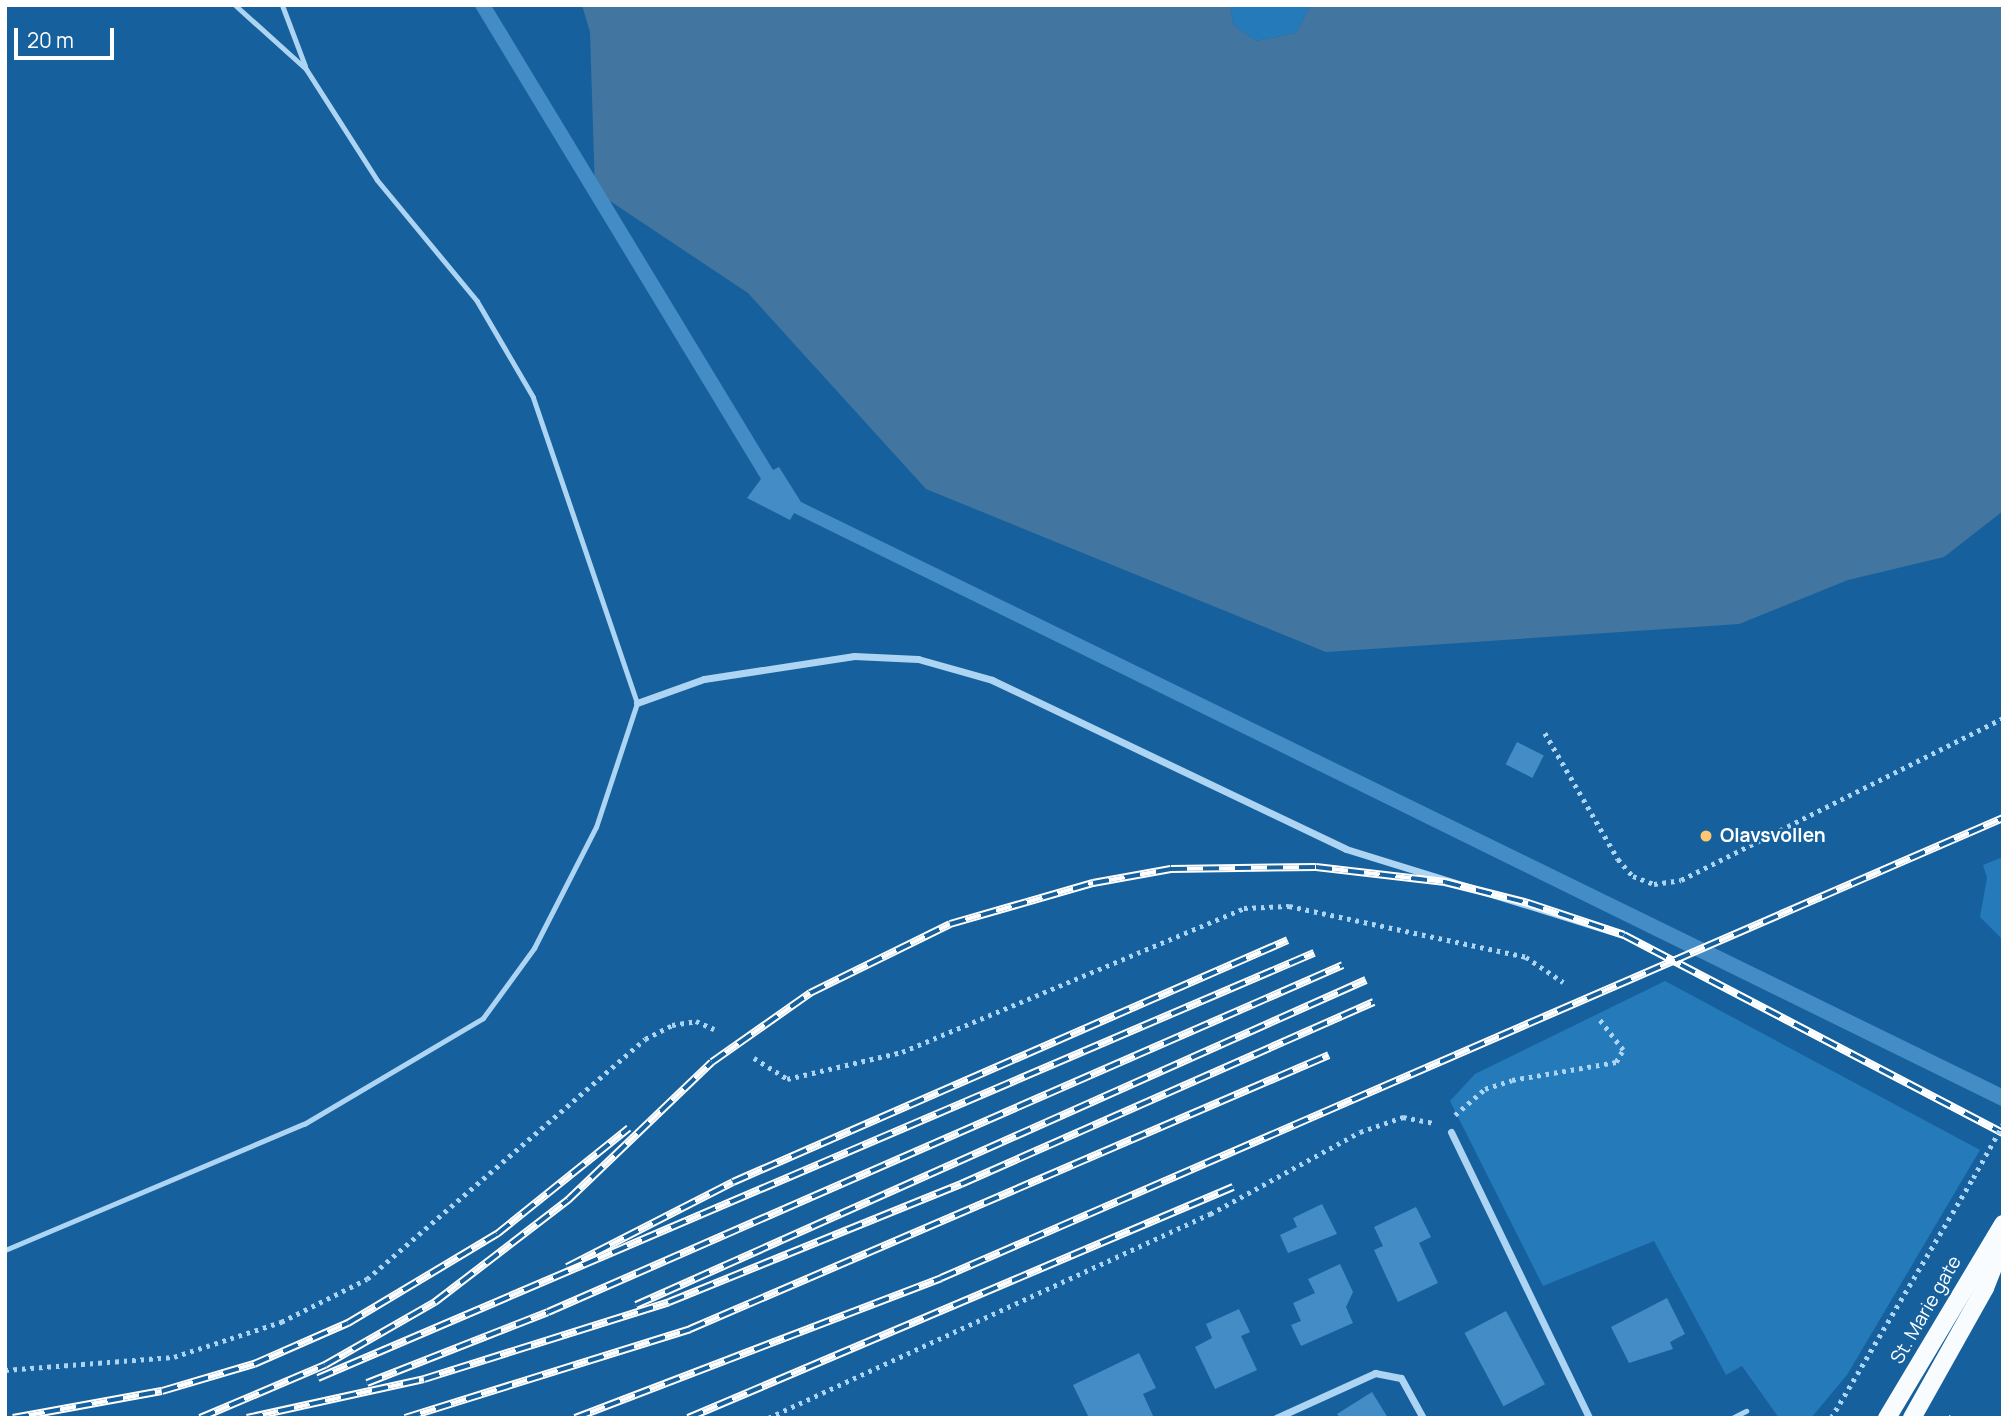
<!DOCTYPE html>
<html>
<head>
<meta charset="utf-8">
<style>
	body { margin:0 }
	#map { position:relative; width:2008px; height:1423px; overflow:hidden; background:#16619d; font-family:Manrope,sans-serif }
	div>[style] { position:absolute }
	.green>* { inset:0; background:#257aba }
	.water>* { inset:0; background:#4276a0 }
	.building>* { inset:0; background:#438cc5; transform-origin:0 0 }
	.path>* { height:4.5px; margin-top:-2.25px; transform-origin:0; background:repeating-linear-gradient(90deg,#add5f3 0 3.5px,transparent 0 8.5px) }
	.service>* { height:5px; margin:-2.5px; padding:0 2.5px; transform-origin:2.5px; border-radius:2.5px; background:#add5f3 }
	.minor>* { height:7px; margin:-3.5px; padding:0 3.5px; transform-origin:3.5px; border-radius:3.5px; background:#add5f3 }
	.primary>* { height:18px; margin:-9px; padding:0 9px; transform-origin:9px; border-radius:9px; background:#f9fcff }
	.rail>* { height:8px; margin-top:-4px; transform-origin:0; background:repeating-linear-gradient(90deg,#16619d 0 16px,#fff 0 32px); box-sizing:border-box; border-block:2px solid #fff }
	.path-bridge>* { height:4.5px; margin-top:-2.25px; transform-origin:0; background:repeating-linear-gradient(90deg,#add5f3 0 3.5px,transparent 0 8.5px) }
	.dots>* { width:19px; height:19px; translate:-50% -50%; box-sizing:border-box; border:4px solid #16619d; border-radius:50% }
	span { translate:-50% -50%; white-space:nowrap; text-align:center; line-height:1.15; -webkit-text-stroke:5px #16619d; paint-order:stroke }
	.poi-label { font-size:19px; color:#fff; font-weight:700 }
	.left { translate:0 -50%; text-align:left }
	.street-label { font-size:19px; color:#fff }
	.frame { position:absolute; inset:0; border:7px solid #fff; pointer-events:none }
	.scale { position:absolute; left:14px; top:28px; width:100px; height:32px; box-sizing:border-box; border:4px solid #fff; border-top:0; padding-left:9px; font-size:21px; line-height:24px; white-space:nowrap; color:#fff; -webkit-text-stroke:5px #16619d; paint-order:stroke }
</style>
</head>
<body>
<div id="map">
	<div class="green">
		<i style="clip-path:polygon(1230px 5px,1311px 5px,1296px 33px,1256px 41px,1233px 24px)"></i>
		<i style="clip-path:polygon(2003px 857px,2003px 940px,1980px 917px,1987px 878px,1983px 865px)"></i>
		<i style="clip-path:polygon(1665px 981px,1980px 1150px,1847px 1375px,1811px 1418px,1779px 1418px,1742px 1366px,1726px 1375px,1654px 1241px,1543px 1286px,1450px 1101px,1475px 1074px)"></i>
	</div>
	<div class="water">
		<i style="clip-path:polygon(582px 5px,1230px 5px,1233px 24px,1256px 41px,1296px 33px,1311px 5px,2003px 5px,2003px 511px,1944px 557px,1848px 580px,1739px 624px,1326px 652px,926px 489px,748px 293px,595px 191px,590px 32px)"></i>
	</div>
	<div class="building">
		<i style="clip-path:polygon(474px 5px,491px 5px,773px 470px,779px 467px,801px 502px,2003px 1089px,2003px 1107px,794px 513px,790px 520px,747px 498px,761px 479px)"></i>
		<i style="left:1517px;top:742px;width:30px;height:25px;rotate:27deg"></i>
		<i style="clip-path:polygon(1322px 1204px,1337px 1234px,1288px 1253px,1280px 1235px,1297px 1227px,1293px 1218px)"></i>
		<i style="clip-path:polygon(1416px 1207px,1431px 1237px,1419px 1243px,1438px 1283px,1398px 1302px,1374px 1250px,1383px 1246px,1374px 1227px)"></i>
		<i style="clip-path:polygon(1340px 1264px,1353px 1292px,1346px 1307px,1353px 1323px,1301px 1346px,1291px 1325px,1301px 1321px,1293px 1303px,1315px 1293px,1308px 1279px)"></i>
		<i style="clip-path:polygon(1667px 1298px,1685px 1334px,1670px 1342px,1673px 1349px,1629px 1363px,1611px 1327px)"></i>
		<i style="clip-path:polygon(1239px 1309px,1250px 1332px,1241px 1336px,1257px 1370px,1215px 1389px,1195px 1347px,1212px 1338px,1206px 1324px)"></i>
		<i style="left:1506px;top:1311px;width:83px;height:47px;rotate:62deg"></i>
		<i style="clip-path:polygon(1139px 1353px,1156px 1388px,1143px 1394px,1154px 1418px,1089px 1418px,1073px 1385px)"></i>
		<i style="clip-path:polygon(1372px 1392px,1388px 1418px,1340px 1418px,1337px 1414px)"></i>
	</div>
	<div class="path">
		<i style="left:1545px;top:733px;width:146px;rotate:59.9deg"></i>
		<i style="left:1618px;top:859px;width:23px;rotate:49deg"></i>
		<i style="left:1633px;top:876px;width:22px;rotate:21deg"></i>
		<i style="left:1654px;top:884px;width:27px;rotate:-8deg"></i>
		<i style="left:1681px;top:880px;width:360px;rotate:-26.7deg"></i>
		<i style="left:754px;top:1058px;width:39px;rotate:32deg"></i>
		<i style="left:787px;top:1079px;width:118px;rotate:-13.2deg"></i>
		<i style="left:902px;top:1052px;width:371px;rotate:-22.8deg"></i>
		<i style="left:1244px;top:908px;width:45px;rotate:-2.5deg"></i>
		<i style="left:1289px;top:906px;width:242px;rotate:12.1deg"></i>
		<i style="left:1526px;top:957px;width:45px;rotate:34deg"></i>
		<i style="left:1455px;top:1115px;width:40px;rotate:-41deg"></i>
		<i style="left:1485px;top:1089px;width:28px;rotate:-18deg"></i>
		<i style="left:1512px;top:1080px;width:106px;rotate:-9.8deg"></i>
		<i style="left:1616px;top:1062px;width:14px;rotate:-60deg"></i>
		<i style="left:1623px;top:1050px;width:41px;rotate:-128deg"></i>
		<i style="left:5px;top:1370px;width:169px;rotate:-4.4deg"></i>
		<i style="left:174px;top:1357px;width:113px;rotate:-18.1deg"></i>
		<i style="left:281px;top:1322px;width:96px;rotate:-26.6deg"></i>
		<i style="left:367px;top:1279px;width:367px;rotate:-40.8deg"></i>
		<i style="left:645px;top:1039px;width:30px;rotate:-27deg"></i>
		<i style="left:672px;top:1025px;width:24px;rotate:-9deg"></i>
		<i style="left:696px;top:1021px;width:20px;rotate:24deg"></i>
		<i style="left:1948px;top:1416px;width:3px;rotate:45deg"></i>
		<i style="left:768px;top:1418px;width:487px;rotate:-24.8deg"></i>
		<i style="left:1210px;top:1214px;width:171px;rotate:-28.7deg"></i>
		<i style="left:1360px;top:1132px;width:46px;rotate:-19.2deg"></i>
		<i style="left:1403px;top:1117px;width:32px;rotate:11deg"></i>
		<i style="left:1831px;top:1418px;width:279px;rotate:-59.4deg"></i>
	</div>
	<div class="service">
		<i style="left:282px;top:5px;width:65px;rotate:69.3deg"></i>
		<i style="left:5px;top:1250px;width:324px;rotate:-22.9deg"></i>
		<i style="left:304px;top:1124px;width:208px;rotate:-30.6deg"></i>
		<i style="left:483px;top:1018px;width:87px;rotate:-53.9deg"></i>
		<i style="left:534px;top:948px;width:136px;rotate:-62.9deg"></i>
		<i style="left:596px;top:827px;width:131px;rotate:-71.7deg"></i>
		<i style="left:637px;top:703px;width:323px;rotate:-108.8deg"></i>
		<i style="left:533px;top:397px;width:111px;rotate:-120.3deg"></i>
		<i style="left:477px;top:301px;width:157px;rotate:-129.6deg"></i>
		<i style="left:377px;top:180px;width:132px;rotate:-122.6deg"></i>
		<i style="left:306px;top:69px;width:96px;rotate:-138deg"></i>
		<i style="left:1732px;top:1418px;width:16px;rotate:-27deg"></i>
	</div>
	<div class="minor">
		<i style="left:637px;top:703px;width:71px;rotate:-19.7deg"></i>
		<i style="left:704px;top:679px;width:152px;rotate:-8.7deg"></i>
		<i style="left:854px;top:656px;width:64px;rotate:2.7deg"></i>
		<i style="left:918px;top:659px;width:77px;rotate:15.8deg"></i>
		<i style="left:992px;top:680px;width:392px;rotate:25.5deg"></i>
		<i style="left:1346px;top:849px;width:291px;rotate:17.2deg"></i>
		<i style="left:1624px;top:935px;width:428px;rotate:27.6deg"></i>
		<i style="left:1451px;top:1132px;width:318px;rotate:64.2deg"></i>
		<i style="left:1276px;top:1418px;width:109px;rotate:-24.4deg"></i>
		<i style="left:1375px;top:1373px;width:26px;rotate:11deg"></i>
		<i style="left:1401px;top:1378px;width:46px;rotate:61.2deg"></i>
	</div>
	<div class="primary">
		<i style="left:1887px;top:1418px;width:226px;rotate:-59.1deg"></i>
		<i style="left:1912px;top:1418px;width:149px;rotate:-60.7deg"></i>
		<i style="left:1985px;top:1288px;width:49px;rotate:-68.6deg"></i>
	</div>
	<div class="rail">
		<i style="left:567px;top:1267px;width:186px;rotate:-27.1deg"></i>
		<i style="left:733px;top:1182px;width:605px;rotate:-23.56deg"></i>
		<i style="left:636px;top:1305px;width:799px;rotate:-24deg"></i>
		<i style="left:318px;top:1378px;width:1083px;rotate:-23.11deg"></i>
		<i style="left:367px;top:1383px;width:194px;rotate:-21.4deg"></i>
		<i style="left:548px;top:1312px;width:867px;rotate:-23.58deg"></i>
		<i style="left:13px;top:1418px;width:151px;rotate:-10.3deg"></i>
		<i style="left:162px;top:1391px;width:96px;rotate:-16.4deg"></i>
		<i style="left:254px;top:1364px;width:103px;rotate:-23.6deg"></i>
		<i style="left:348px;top:1323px;width:174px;rotate:-30.9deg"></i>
		<i style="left:497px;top:1234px;width:169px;rotate:-38.8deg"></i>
		<i style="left:200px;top:1418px;width:136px;rotate:-23deg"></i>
		<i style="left:325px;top:1365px;width:127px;rotate:-29.8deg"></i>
		<i style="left:435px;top:1302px;width:168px;rotate:-37.5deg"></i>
		<i style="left:568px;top:1200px;width:199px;rotate:-43.8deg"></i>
		<i style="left:712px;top:1062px;width:120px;rotate:-35.1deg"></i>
		<i style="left:810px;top:993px;width:156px;rotate:-26.2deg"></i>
		<i style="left:950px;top:924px;width:149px;rotate:-16deg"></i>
		<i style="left:1093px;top:883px;width:79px;rotate:-10.2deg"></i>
		<i style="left:1171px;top:869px;width:145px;rotate:-0.8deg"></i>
		<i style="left:1316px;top:867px;width:130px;rotate:6.6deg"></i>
		<i style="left:1445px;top:882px;width:86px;rotate:14.2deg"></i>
		<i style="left:1528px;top:903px;width:101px;rotate:18.4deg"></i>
		<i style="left:1624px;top:935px;width:428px;rotate:27.6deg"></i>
		<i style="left:247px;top:1418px;width:181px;rotate:-12.4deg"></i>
		<i style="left:424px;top:1379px;width:257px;rotate:-17.4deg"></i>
		<i style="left:669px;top:1302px;width:315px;rotate:-22deg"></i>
		<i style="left:961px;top:1184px;width:451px;rotate:-23.8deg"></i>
		<i style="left:405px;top:1418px;width:299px;rotate:-17.3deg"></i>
		<i style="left:690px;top:1329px;width:695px;rotate:-23.21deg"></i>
		<i style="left:575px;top:1418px;width:392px;rotate:-20.9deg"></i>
		<i style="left:941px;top:1278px;width:1157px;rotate:-23.42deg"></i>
		<i style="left:688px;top:1418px;width:592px;rotate:-22.97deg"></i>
	</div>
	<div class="path-bridge">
		<i style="left:1973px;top:1178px;width:62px;rotate:-60.9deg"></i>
	</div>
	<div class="dots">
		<i style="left:1706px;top:836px;background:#ffc56f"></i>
	</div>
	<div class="poi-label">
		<span class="left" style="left:1720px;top:836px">Olavsvollen</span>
	</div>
	<div class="street-label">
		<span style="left:1926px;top:1310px;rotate:-60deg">St. Marie gate</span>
	</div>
	<div class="frame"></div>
	<div class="scale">20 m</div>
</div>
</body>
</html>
